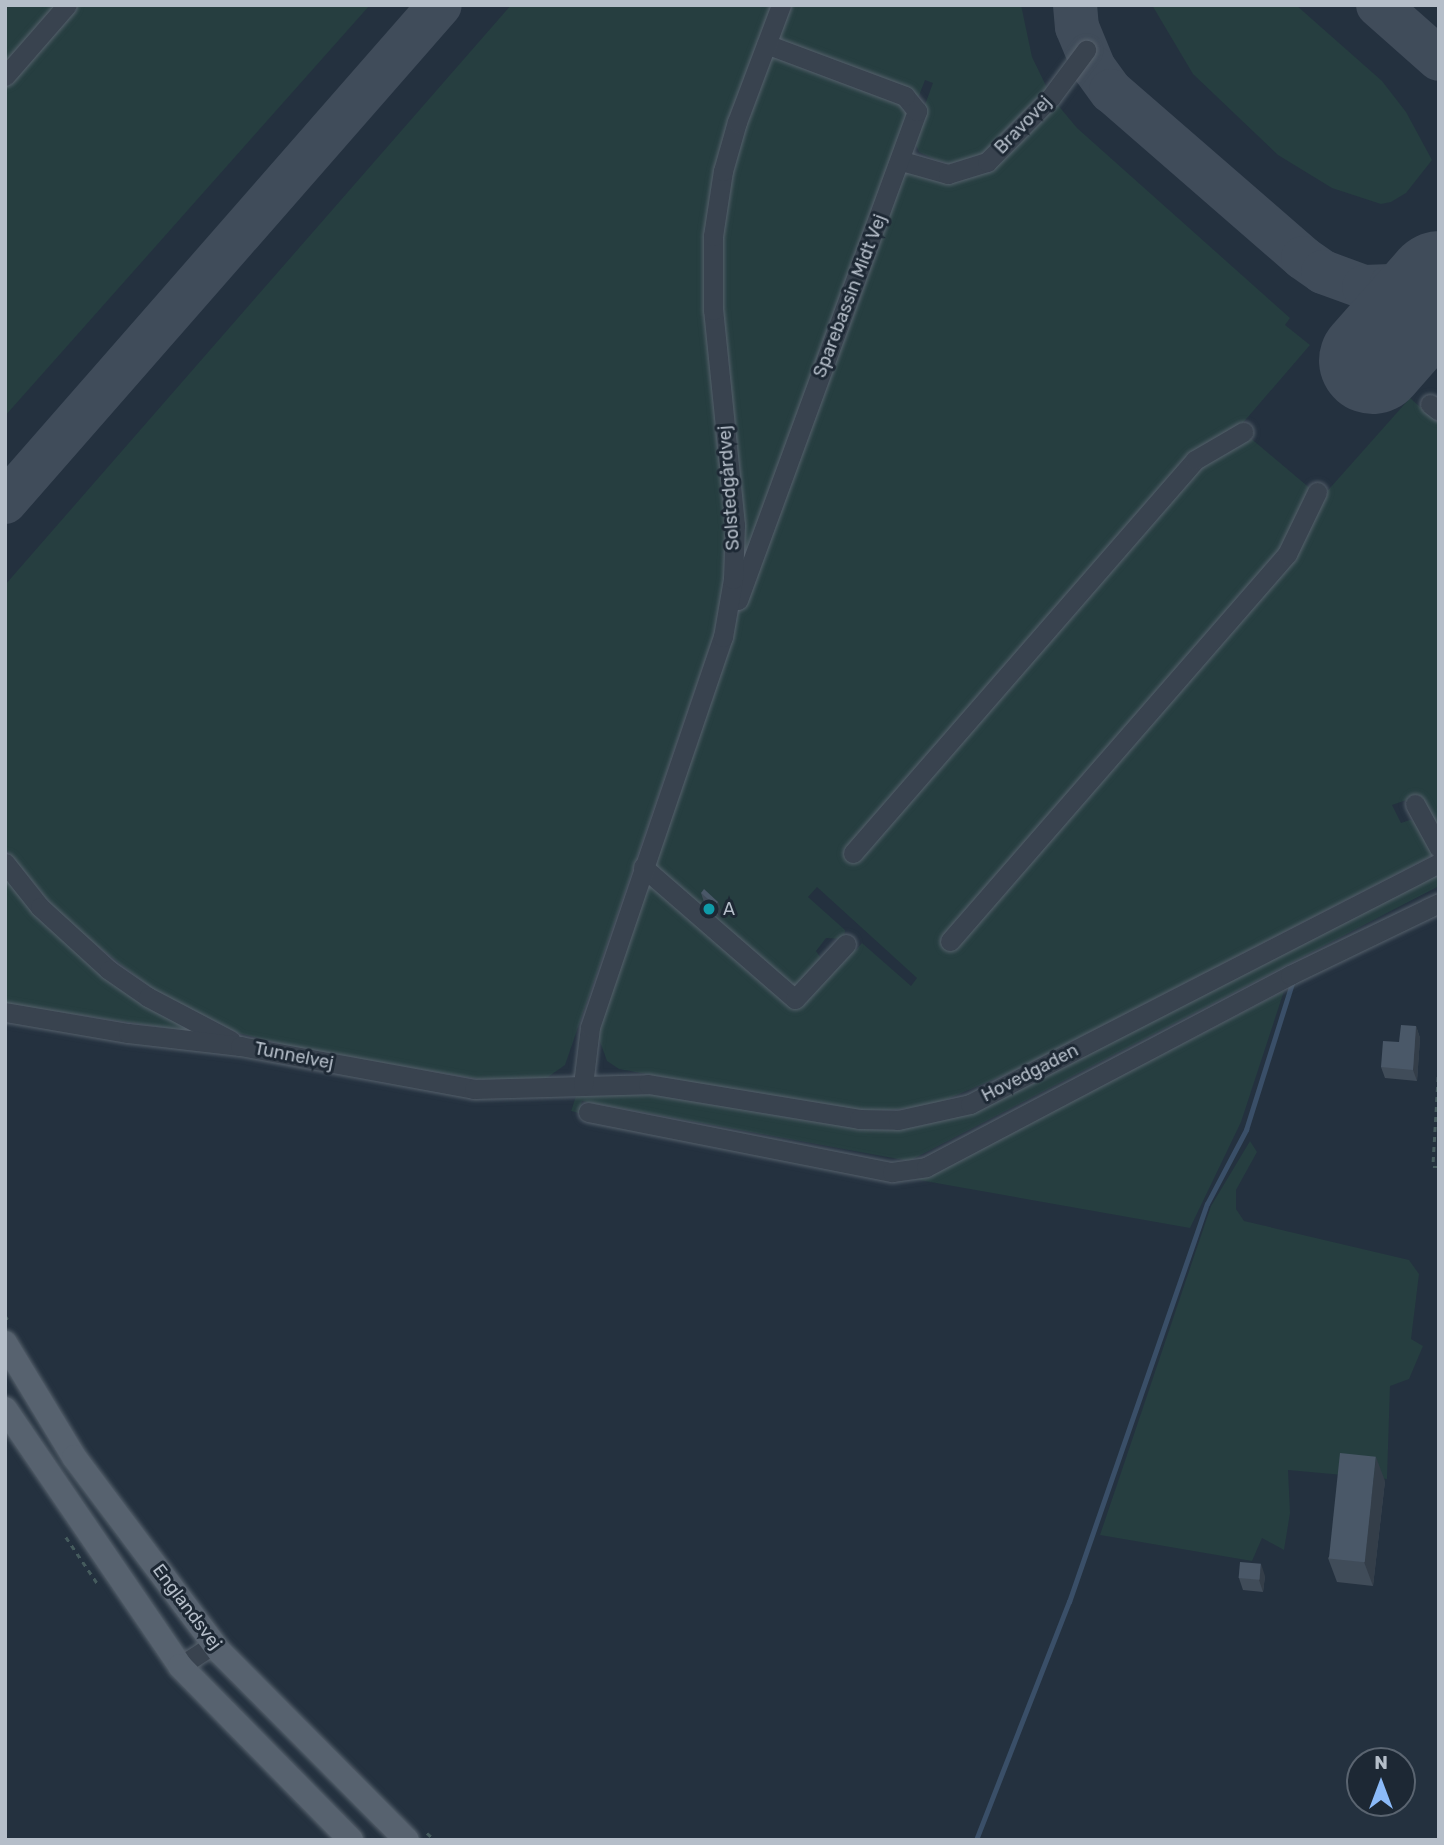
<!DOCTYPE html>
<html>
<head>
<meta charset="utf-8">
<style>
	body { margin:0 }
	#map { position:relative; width:1444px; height:1845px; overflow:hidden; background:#24313f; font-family:Rubik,sans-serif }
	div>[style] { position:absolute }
	.green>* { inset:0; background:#263e40 }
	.stream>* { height:4.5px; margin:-2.25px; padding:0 2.25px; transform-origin:2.25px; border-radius:2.25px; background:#3a4f68 }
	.taxiway>* { height:44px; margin:-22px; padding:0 22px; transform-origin:22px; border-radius:22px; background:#404c5a }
	.runway>* { height:107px; margin:-53.5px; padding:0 53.5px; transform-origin:53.5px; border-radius:53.5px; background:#404c5a }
	.path>* { height:2.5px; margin-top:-1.25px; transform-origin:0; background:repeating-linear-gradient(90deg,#455b5d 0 5px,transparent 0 10px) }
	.roads { filter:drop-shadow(0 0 2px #56616c) drop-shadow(0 0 2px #56616c) }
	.minor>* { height:19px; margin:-9.5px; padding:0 9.5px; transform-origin:9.5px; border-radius:9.5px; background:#39434f }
	.major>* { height:24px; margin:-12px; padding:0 12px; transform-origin:12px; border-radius:12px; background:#57626f }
	.wall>* { inset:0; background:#404c59 }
	.shaded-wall>* { inset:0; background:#343e49 }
	.building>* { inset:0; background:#4a5868; transform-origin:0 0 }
	.dots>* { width:19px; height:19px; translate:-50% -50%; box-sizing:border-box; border:4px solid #1d2834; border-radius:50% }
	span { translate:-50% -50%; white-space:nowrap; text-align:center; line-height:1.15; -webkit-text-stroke:6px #1d2834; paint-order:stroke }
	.street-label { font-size:18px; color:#b5bec9 }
	.poi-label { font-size:18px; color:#b5bec9 }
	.left { translate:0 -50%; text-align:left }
	.frame { position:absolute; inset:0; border:7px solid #b5bec9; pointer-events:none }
	.north { position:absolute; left:1346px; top:1747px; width:70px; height:70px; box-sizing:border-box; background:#1d2834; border:2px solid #5a6470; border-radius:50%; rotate:0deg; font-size:19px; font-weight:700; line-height:28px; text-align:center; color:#b5bec9 }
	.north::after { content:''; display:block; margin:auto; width:24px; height:32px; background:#8bbaf8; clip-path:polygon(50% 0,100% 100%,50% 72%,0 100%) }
</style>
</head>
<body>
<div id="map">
	<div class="green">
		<i style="clip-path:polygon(5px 5px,60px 5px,5px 68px)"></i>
		<i style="clip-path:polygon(72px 5px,370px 5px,5px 416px,5px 82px)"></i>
		<i style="clip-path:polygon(511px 5px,773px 5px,713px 182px,727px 500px,726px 584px,718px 623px,565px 1065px,545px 1079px,496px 1082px,301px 1049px,238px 1033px,154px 990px,64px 920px,5px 848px,5px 585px)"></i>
		<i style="clip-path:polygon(787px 5px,1021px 5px,1032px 57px,1049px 92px,992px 151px,950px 164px,936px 160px,919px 152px,913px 137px,933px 83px,925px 80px,917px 101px,781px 45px,776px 35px)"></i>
		<i style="clip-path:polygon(1152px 5px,1296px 5px,1382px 81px,1406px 112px,1432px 160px,1406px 193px,1391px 202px,1381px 204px,1332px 188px,1278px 155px,1193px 74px)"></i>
		<i style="clip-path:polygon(770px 50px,897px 98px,912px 113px,740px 580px,719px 275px,724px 195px)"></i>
		<i style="clip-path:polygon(1057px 104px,1077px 128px,1290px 318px,1285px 325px,1310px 345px,1241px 425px,1190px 457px,846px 849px,856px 857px,1207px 459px,1248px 436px,1312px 490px,1283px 551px,945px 933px,953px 946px,1291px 561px,1322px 497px,1410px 398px,1428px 414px,1432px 411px,1439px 417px,1439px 842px,1415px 797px,1392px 805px,1401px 823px,1410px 820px,1420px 823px,1437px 853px,1016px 1070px,933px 1105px,863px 1113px,619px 1069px,607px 1061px,598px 1036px,644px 880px,654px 881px,797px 1005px,850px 945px,856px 950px,862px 943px,911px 986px,917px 978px,817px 887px,808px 897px,845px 930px,844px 939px,826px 938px,816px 951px,823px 961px,820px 967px,802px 985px,788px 986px,656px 871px,653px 863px,743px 599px,903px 172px,945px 181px,980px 171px,1046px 109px)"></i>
		<i style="clip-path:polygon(1439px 873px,1439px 886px,909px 1161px,582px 1101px,579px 1113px,571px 1111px,576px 1096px,619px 1092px,656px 1093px,862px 1129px,914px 1127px,953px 1118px,985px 1106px)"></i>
		<i style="clip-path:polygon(5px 874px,9px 880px,202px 1033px,5px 1004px)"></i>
		<i style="clip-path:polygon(1284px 991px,1241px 1122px,1190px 1228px,908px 1178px,947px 1166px)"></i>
		<i style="clip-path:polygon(1250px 1141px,1257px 1152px,1236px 1190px,1236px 1209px,1244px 1221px,1409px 1260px,1419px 1274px,1411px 1339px,1423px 1346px,1409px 1379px,1390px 1386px,1387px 1479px,1288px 1470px,1290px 1513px,1284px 1550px,1262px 1538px,1252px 1561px,1100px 1535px,1211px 1206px)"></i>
	</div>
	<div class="stream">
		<i style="left:976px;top:1840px;width:256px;rotate:-68.7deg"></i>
		<i style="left:1069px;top:1602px;width:421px;rotate:-70.9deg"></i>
		<i style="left:1207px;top:1204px;width:84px;rotate:-62.2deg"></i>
		<i style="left:1246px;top:1130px;width:154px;rotate:-72.6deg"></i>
	</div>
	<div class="taxiway">
		<i style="left:1075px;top:5px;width:22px;rotate:85deg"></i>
		<i style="left:1077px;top:27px;width:44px;rotate:67.5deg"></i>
		<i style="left:1094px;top:68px;width:29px;rotate:54deg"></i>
		<i style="left:1111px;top:91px;width:254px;rotate:41deg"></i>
		<i style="left:1303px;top:258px;width:24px;rotate:35deg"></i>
		<i style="left:1323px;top:272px;width:44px;rotate:20.1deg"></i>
		<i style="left:1364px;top:287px;width:27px;rotate:-2deg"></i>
		<i style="left:1391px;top:286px;width:50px;rotate:-16.3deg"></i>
		<i style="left:1378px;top:5px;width:81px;rotate:41.5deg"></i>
		<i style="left:5px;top:502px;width:660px;rotate:-48.81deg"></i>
	</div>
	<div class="runway">
		<i style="left:1372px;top:360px;width:101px;rotate:-48.6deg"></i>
	</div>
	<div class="path">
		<i style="left:1439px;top:1067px;width:100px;rotate:93.4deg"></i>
		<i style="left:1433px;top:1167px;width:6px"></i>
		<i style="left:5px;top:1315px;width:8px;rotate:60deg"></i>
		<i style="left:66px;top:1537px;width:57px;rotate:55.8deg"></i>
		<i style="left:427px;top:1833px;width:11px;rotate:41deg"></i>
	</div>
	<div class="roads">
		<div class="minor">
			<i style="left:5px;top:76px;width:94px;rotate:-48.9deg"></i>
			<i style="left:902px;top:161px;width:48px;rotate:15.8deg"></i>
			<i style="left:948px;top:174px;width:41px;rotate:-17.1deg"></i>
			<i style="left:987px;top:162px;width:91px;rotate:-45.4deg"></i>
			<i style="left:1051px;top:97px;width:59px;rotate:-53.3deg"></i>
			<i style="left:1430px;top:404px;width:11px;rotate:38deg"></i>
			<i style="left:738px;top:600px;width:521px;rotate:-69.89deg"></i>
			<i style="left:917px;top:111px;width:19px;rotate:-129deg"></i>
			<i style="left:905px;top:96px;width:148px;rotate:-159.5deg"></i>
			<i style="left:1415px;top:804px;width:50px;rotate:61.4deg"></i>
			<i style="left:853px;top:853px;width:521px;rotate:-48.97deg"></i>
			<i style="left:1195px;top:460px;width:56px;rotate:-30.3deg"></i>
			<i style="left:5px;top:863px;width:56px;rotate:51.5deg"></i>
			<i style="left:40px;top:907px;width:93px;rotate:42.4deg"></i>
			<i style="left:109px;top:970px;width:47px;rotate:34.7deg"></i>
			<i style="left:148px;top:997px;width:93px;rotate:27.7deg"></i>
			<i style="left:643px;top:867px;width:201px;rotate:41deg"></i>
			<i style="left:795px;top:999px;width:75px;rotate:-47.2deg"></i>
			<i style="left:950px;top:941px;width:513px;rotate:-48.95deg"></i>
			<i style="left:1287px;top:554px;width:69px;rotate:-64.2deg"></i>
			<i style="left:5px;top:1012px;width:125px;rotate:9.7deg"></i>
			<i style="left:128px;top:1033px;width:113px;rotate:6.6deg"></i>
			<i style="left:240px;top:1046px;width:238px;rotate:10.4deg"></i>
			<i style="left:474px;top:1089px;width:174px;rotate:-1.6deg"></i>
			<i style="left:648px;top:1084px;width:214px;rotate:9.4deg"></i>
			<i style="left:859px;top:1119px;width:39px;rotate:1deg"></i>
			<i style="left:898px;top:1120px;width:74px;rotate:-12.5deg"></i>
			<i style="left:970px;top:1104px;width:527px;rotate:-27.2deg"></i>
			<i style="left:583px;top:1085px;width:58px;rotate:-83.1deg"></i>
			<i style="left:590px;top:1027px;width:412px;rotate:-71.2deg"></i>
			<i style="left:723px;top:637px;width:59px;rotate:-80.2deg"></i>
			<i style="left:733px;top:579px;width:54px;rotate:-87.9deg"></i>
			<i style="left:735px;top:525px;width:216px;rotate:-95.8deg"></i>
			<i style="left:713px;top:310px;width:74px;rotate:-90deg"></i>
			<i style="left:713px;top:236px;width:66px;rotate:-81.3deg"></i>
			<i style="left:723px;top:171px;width:51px;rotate:-74.1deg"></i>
			<i style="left:737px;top:122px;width:125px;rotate:-69.4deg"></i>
			<i style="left:588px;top:1112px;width:310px;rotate:11.2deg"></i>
			<i style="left:892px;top:1172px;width:34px;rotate:-8deg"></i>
			<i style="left:926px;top:1167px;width:412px;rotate:-27.8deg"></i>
			<i style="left:1290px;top:975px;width:165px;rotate:-25.8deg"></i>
			<i style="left:180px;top:1666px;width:40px;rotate:-32.9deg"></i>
		</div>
		<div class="major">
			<i style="left:5px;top:1343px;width:133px;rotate:58.8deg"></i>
			<i style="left:74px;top:1457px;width:244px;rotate:53.2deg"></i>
			<i style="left:220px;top:1652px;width:265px;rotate:45.2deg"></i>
			<i style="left:5px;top:1409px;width:311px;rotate:55.7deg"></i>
			<i style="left:180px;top:1666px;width:244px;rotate:45.5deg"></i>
		</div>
	</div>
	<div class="wall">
		<i style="clip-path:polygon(701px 893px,718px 902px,722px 914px,719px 917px,705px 905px)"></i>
		<i style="clip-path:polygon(1416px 1026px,1420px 1038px,1417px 1081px,1385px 1078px,1381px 1067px,1399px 1042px)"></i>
		<i style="clip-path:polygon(1385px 1481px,1373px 1586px,1337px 1582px,1328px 1558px)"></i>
		<i style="clip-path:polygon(1265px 1576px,1263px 1592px,1243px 1590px,1239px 1578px)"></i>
	</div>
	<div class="shaded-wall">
		<i style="clip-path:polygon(718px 902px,722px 914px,719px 917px,715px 905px)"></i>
		<i style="clip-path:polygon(1416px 1026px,1420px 1038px,1417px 1081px,1413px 1070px)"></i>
		<i style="clip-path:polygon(1376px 1457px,1385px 1481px,1373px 1586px,1364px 1562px)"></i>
		<i style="clip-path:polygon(1261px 1564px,1265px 1576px,1263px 1592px,1259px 1580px)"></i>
	</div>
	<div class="building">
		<i style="clip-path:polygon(704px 889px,718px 902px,715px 905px,701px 893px)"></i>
		<i style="clip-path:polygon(1401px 1025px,1416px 1026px,1413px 1070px,1381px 1067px,1383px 1041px,1399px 1042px)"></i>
		<i style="left:1340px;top:1453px;width:36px;height:106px;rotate:6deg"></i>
		<i style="left:1240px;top:1562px;width:21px;height:16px;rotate:5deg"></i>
	</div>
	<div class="dots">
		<i style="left:709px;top:909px;background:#0f9aa8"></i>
	</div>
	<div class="street-label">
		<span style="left:1023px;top:125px;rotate:-46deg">Bravovej</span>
		<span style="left:850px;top:296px;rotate:-69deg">Sparebassin Midt Vej</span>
		<span style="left:729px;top:488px;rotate:-94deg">Solstedgårdvej</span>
		<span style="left:294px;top:1056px;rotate:11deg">Tunnelvej</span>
		<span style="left:1030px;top:1073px;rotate:-27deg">Hovedgaden</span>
		<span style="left:187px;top:1607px;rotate:53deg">Englandsvej</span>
	</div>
	<div class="poi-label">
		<span class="left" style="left:723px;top:909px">A</span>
	</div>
	<div class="frame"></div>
	<div class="north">N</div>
</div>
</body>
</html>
